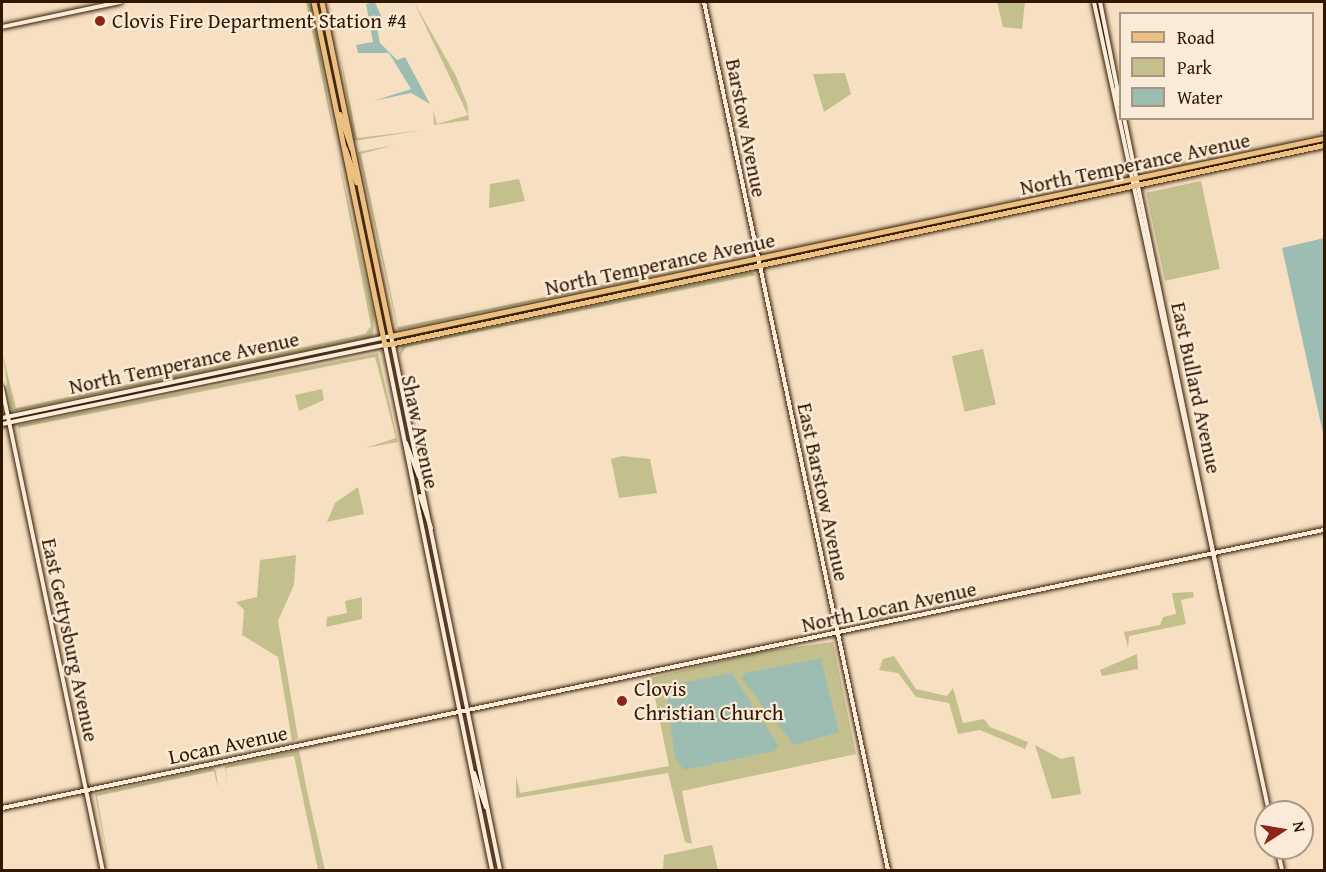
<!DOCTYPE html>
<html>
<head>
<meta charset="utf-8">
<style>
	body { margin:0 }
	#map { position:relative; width:1326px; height:872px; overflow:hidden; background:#f6e0c1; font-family:"Gentium Book Plus",serif }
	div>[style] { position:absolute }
	.green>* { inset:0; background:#c3c08e; transform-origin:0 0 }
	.water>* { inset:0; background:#9dbdb2 }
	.stream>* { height:1.5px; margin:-0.75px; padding:0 0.75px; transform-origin:0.75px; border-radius:0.75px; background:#9dbdb2 }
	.roads { filter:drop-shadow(0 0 2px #311600) drop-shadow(0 0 2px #311600) }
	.secondary>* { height:4px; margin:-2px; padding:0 2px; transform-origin:2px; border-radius:2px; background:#f9ebd7 }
	.primary>* { height:4.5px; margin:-2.25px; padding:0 2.25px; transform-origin:2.25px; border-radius:2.25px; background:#ebc080 }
	.dots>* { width:16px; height:16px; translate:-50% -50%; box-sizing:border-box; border:3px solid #f9ebd7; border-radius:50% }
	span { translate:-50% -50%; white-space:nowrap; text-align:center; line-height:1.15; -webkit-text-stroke:4.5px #f9ebd7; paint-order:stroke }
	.poi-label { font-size:21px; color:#311600 }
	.left { translate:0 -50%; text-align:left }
	.street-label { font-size:21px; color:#311600 }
	.frame { position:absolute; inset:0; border:3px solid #311600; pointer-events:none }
	.legend { position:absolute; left:1119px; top:12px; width:195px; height:108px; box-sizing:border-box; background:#f9ebd7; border:2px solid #a99681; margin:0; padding:8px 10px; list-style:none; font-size:18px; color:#311600 }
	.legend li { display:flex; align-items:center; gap:12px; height:30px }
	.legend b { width:30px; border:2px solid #a99681 }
	.north { position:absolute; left:1254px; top:800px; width:60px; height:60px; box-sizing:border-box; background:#f9ebd7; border:2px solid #a99681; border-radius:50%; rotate:78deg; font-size:16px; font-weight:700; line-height:24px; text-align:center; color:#311600 }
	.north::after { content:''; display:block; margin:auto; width:21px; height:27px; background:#8f2418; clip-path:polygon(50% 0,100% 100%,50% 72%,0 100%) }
</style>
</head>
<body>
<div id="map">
	<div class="green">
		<i style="clip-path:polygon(306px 2px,311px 2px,336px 145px)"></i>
		<i style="clip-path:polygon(414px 2px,456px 76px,467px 104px,469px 120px,434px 125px,433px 110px,437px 124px,468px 115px)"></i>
		<i style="clip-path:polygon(997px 2px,1025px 2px,1022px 29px,1003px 27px)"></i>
		<i style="clip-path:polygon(341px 58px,357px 138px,424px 130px,354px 141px)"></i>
		<i style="clip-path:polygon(845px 73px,851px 94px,824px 112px,813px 74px)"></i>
		<i style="clip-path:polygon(394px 145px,361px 154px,398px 327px,751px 255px,398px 330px,358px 152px)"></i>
		<i style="clip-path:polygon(337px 152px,374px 316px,373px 337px,15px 411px,11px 409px,2px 352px,16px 408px,365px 334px,371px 326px)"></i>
		<i style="clip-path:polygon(519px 179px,525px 201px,489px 208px,490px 184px)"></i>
		<i style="left:1201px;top:181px;width:90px;height:56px;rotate:78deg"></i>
		<i style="clip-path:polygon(752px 272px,756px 275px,406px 347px,400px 356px,401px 346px)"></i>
		<i style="left:983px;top:349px;width:57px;height:32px;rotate:77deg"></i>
		<i style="clip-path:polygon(378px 353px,398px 442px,365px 448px,396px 438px,375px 357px,19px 428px,28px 487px,18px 425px)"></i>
		<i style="clip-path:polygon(322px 389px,324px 400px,299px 411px,295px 395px)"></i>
		<i style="clip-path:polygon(622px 456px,650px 459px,657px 493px,619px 498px,611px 459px)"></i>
		<i style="clip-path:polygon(358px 487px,364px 514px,327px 522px,335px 503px)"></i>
		<i style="clip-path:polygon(296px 555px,294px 585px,278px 621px,298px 738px,292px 741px,278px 657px,242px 635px,244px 610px,236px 602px,257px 597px,260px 560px)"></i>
		<i style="clip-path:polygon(1193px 592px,1194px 597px,1181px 600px,1186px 624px,1129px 636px,1128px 648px,1124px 632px,1160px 625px,1163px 617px,1176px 614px,1172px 593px)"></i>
		<i style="clip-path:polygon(362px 597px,362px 619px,326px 627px,327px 617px,347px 613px,345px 601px)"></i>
		<i style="clip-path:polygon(833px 642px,856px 754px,682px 791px,692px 844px,685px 842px,668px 773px,516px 798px,516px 776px,520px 793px,669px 766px,651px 678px,758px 652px)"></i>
		<i style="clip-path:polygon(1137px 654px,1138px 669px,1102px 676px,1100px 670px)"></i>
		<i style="clip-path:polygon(894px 656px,916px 689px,947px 696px,953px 688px,963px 723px,984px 719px,990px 727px,1028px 742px,1025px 749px,980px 730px,958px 734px,949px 703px,916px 697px,898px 673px,879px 670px,883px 659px)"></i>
		<i style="clip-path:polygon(1035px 745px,1061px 759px,1074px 756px,1081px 794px,1052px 799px)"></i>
		<i style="clip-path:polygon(299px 750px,307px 791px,325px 870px,318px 870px,294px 756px,226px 768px,227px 784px,225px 766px)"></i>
		<i style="clip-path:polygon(213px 768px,216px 771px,218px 788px,214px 771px,97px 796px,110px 870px,95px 794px)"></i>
		<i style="clip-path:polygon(712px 845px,718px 870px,663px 870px,664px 855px)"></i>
	</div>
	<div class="water">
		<i style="clip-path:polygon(375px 2px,382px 18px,376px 23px,380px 43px,397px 60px,405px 57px,430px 104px,411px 93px,373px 101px,411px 89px,389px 53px,358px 53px,356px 45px,373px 42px,366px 4px)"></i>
		<i style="clip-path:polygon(1324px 238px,1324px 433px,1323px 433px,1282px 248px)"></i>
		<i style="clip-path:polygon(821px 658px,839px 732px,794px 745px,742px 679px,745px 673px)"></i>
		<i style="clip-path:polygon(732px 673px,778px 745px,775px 751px,684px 770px,675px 758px,665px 686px)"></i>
	</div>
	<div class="stream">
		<i style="left:1321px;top:132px;width:3px;rotate:-18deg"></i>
	</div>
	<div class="roads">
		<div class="secondary">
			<i style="left:704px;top:2px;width:887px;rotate:78.03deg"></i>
			<i style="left:1094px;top:2px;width:829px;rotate:77.81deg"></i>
			<i style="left:1100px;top:2px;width:102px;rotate:78.7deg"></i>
			<i style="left:2px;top:27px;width:121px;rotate:-12deg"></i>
			<i style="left:1114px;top:90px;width:17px;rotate:69deg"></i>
			<i style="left:1124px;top:118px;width:492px;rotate:78.4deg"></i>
			<i style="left:2px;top:388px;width:492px;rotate:78.2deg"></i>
			<i style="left:2px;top:418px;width:398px;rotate:-11.9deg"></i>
			<i style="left:391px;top:336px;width:545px;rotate:78.46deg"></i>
			<i style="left:2px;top:424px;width:391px;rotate:-11.7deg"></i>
			<i style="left:385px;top:345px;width:536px;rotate:78.48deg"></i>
			<i style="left:406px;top:443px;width:36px;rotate:69deg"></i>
			<i style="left:420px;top:496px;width:34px;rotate:71deg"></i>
			<i style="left:474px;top:773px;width:36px;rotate:71deg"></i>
			<i style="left:2px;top:808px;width:1351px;rotate:-11.88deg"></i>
			<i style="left:1277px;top:848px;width:23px;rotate:77deg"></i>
		</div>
		<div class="primary">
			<i style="left:314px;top:2px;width:350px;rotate:78.3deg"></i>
			<i style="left:385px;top:345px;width:960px;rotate:-12.02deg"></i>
			<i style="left:322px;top:2px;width:341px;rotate:78.3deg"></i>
			<i style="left:391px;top:336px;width:954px;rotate:-11.98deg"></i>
			<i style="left:340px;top:114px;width:36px;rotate:71deg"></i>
			<i style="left:345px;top:148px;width:36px;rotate:71deg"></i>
		</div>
	</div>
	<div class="dots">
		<i style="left:100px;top:21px;background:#8f2418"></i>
		<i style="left:622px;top:701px;background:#8f2418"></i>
	</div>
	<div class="poi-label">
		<span class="left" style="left:112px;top:21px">Clovis Fire Department Station #4</span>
		<span class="left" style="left:634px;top:701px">Clovis<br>Christian Church</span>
	</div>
	<div class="street-label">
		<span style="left:746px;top:128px;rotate:79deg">Barstow Avenue</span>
		<span style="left:1135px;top:164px;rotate:-12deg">North Temperance Avenue</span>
		<span style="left:660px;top:264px;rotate:-12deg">North Temperance Avenue</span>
		<span style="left:184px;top:363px;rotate:-12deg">North Temperance Avenue</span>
		<span style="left:1196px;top:388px;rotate:78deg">East Bullard Avenue</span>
		<span style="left:420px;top:432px;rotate:78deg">Shaw Avenue</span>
		<span style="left:823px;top:492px;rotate:78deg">East Barstow Avenue</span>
		<span style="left:889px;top:607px;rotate:-12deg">North Locan Avenue</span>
		<span style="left:70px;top:640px;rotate:78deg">East Gettysburg Avenue</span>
		<span style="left:228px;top:745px;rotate:-12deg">Locan Avenue</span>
	</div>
	<div class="frame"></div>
	<ul class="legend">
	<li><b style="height:8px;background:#ebc080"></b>Road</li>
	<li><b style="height:16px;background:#c3c08e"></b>Park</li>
	<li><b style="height:16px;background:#9dbdb2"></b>Water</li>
	</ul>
	<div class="north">N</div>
</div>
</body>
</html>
